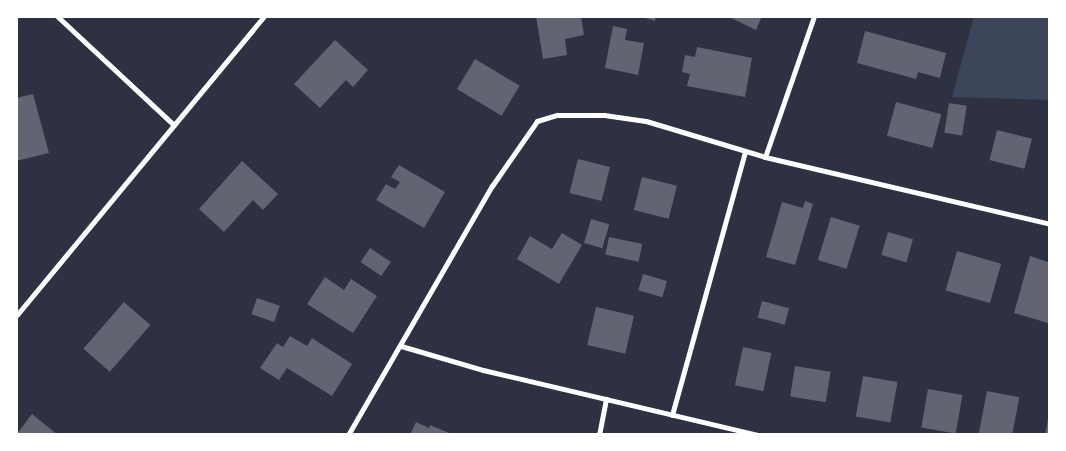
<!DOCTYPE html>
<html>
<head>
<meta charset="utf-8">
<style>
	body { margin:0 }
	#map { position:relative; width:1066px; height:451px; overflow:hidden; background:#2d3142; font-family:Poppins,sans-serif }
	div>[style] { position:absolute }
	.green>* { inset:0; background:#3c4559 }
	.building>* { inset:0; background:#626471; transform-origin:0 0 }
	.minor>* { height:5px; margin:-2.5px; padding:0 2.5px; transform-origin:2.5px; border-radius:2.5px; background:#fff }
	span { translate:-50% -50%; white-space:nowrap; text-align:center; line-height:1.15; -webkit-text-stroke:4.5px #fff; paint-order:stroke }
	.frame { position:absolute; inset:0; border:18px solid #fff; pointer-events:none }
</style>
</head>
<body>
<div id="map">
	<div class="green">
		<i style="clip-path:polygon(974px 16px,1050px 16px,1050px 100px,952px 97px)"></i>
	</div>
	<div class="building">
		<i style="clip-path:polygon(536px 16px,581px 16px,584px 35px,565px 39px,567px 55px,543px 59px)"></i>
		<i style="clip-path:polygon(639px 16px,656px 16px,655px 21px)"></i>
		<i style="clip-path:polygon(727px 16px,762px 16px,756px 30px)"></i>
		<i style="clip-path:polygon(613px 26px,627px 29px,625px 40px,644px 43px,638px 75px,605px 68px)"></i>
		<i style="clip-path:polygon(865px 31px,946px 53px,940px 78px,918px 72px,916px 79px,857px 63px)"></i>
		<i style="clip-path:polygon(335px 40px,368px 70px,353px 87px,346px 80px,320px 108px,294px 84px)"></i>
		<i style="clip-path:polygon(697px 47px,752px 58px,745px 97px,687px 86px,690px 74px,682px 72px,685px 55px,695px 57px)"></i>
		<i style="left:475px;top:59px;width:52px;height:35px;rotate:31deg"></i>
		<i style="clip-path:polygon(33px 94px,49px 153px,16px 161px,16px 98px)"></i>
		<i style="left:896px;top:102px;width:47px;height:35px;rotate:15deg"></i>
		<i style="left:949px;top:103px;width:18px;height:30px;rotate:9deg"></i>
		<i style="left:997px;top:130px;width:36px;height:31px;rotate:14deg"></i>
		<i style="left:578px;top:159px;width:33px;height:35px;rotate:14deg"></i>
		<i style="clip-path:polygon(242px 161px,278px 194px,263px 210px,253px 200px,224px 232px,199px 209px)"></i>
		<i style="clip-path:polygon(399px 165px,445px 192px,424px 228px,376px 200px,386px 184px,395px 189px,400px 182px,391px 177px)"></i>
		<i style="left:642px;top:177px;width:36px;height:34px;rotate:14deg"></i>
		<i style="clip-path:polygon(805px 201px,813px 204px,795px 265px,766px 257px,782px 202px,803px 208px)"></i>
		<i style="left:831px;top:217px;width:30px;height:45px;rotate:17deg"></i>
		<i style="left:591px;top:219px;width:19px;height:25px;rotate:16deg"></i>
		<i style="left:888px;top:232px;width:26px;height:24px;rotate:16deg"></i>
		<i style="clip-path:polygon(562px 233px,582px 245px,559px 284px,517px 259px,530px 236px,552px 249px)"></i>
		<i style="left:609px;top:237px;width:34px;height:18px;rotate:12deg"></i>
		<i style="left:370px;top:248px;width:25px;height:17px;rotate:34deg"></i>
		<i style="left:957px;top:251px;width:46px;height:41px;rotate:16deg"></i>
		<i style="clip-path:polygon(1030px 256px,1048px 262px,1048px 323px,1014px 313px)"></i>
		<i style="left:643px;top:274px;width:25px;height:17px;rotate:16deg"></i>
		<i style="clip-path:polygon(325px 277px,344px 290px,351px 279px,377px 296px,353px 333px,307px 304px)"></i>
		<i style="left:257px;top:298px;width:24px;height:17px;rotate:19deg"></i>
		<i style="left:762px;top:301px;width:28px;height:17px;rotate:15deg"></i>
		<i style="left:124px;top:302px;width:35px;height:62px;rotate:41deg"></i>
		<i style="left:596px;top:307px;width:39px;height:39px;rotate:13deg"></i>
		<i style="clip-path:polygon(290px 336px,307px 346px,312px 338px,352px 364px,332px 396px,287px 368px,279px 380px,260px 368px,277px 343px,283px 347px)"></i>
		<i style="left:743px;top:347px;width:29px;height:39px;rotate:12deg"></i>
		<i style="left:795px;top:366px;width:36px;height:31px;rotate:9deg"></i>
		<i style="left:863px;top:376px;width:35px;height:41px;rotate:10deg"></i>
		<i style="left:928px;top:389px;width:35px;height:39px;rotate:10deg"></i>
		<i style="left:987px;top:391px;width:33px;height:45px;rotate:11deg"></i>
		<i style="clip-path:polygon(32px 414px,58px 435px,16px 435px)"></i>
		<i style="clip-path:polygon(1048px 419px,1050px 435px,1045px 435px)"></i>
		<i style="clip-path:polygon(416px 422px,429px 428px,430px 425px,454px 435px,410px 435px)"></i>
	</div>
	<div class="minor">
		<i style="left:57px;top:16px;width:160px;rotate:43deg"></i>
		<i style="left:765px;top:157px;width:149px;rotate:-70.8deg"></i>
		<i style="left:16px;top:316px;width:389px;rotate:-50.4deg"></i>
		<i style="left:401px;top:346px;width:85px;rotate:16.3deg"></i>
		<i style="left:483px;top:370px;width:282px;rotate:13.3deg"></i>
		<i style="left:672px;top:415px;width:273px;rotate:-74.5deg"></i>
		<i style="left:348px;top:435px;width:288px;rotate:-60deg"></i>
		<i style="left:492px;top:186px;width:79px;rotate:-55.3deg"></i>
		<i style="left:537px;top:121px;width:21px;rotate:-17deg"></i>
		<i style="left:557px;top:115px;width:47px"></i>
		<i style="left:604px;top:115px;width:42px;rotate:8.1deg"></i>
		<i style="left:646px;top:121px;width:124px;rotate:16.8deg"></i>
		<i style="left:765px;top:157px;width:293px;rotate:13.2deg"></i>
		<i style="left:599px;top:435px;width:37px;rotate:-79deg"></i>
	</div>
	<div class="frame"></div>
</div>
</body>
</html>
